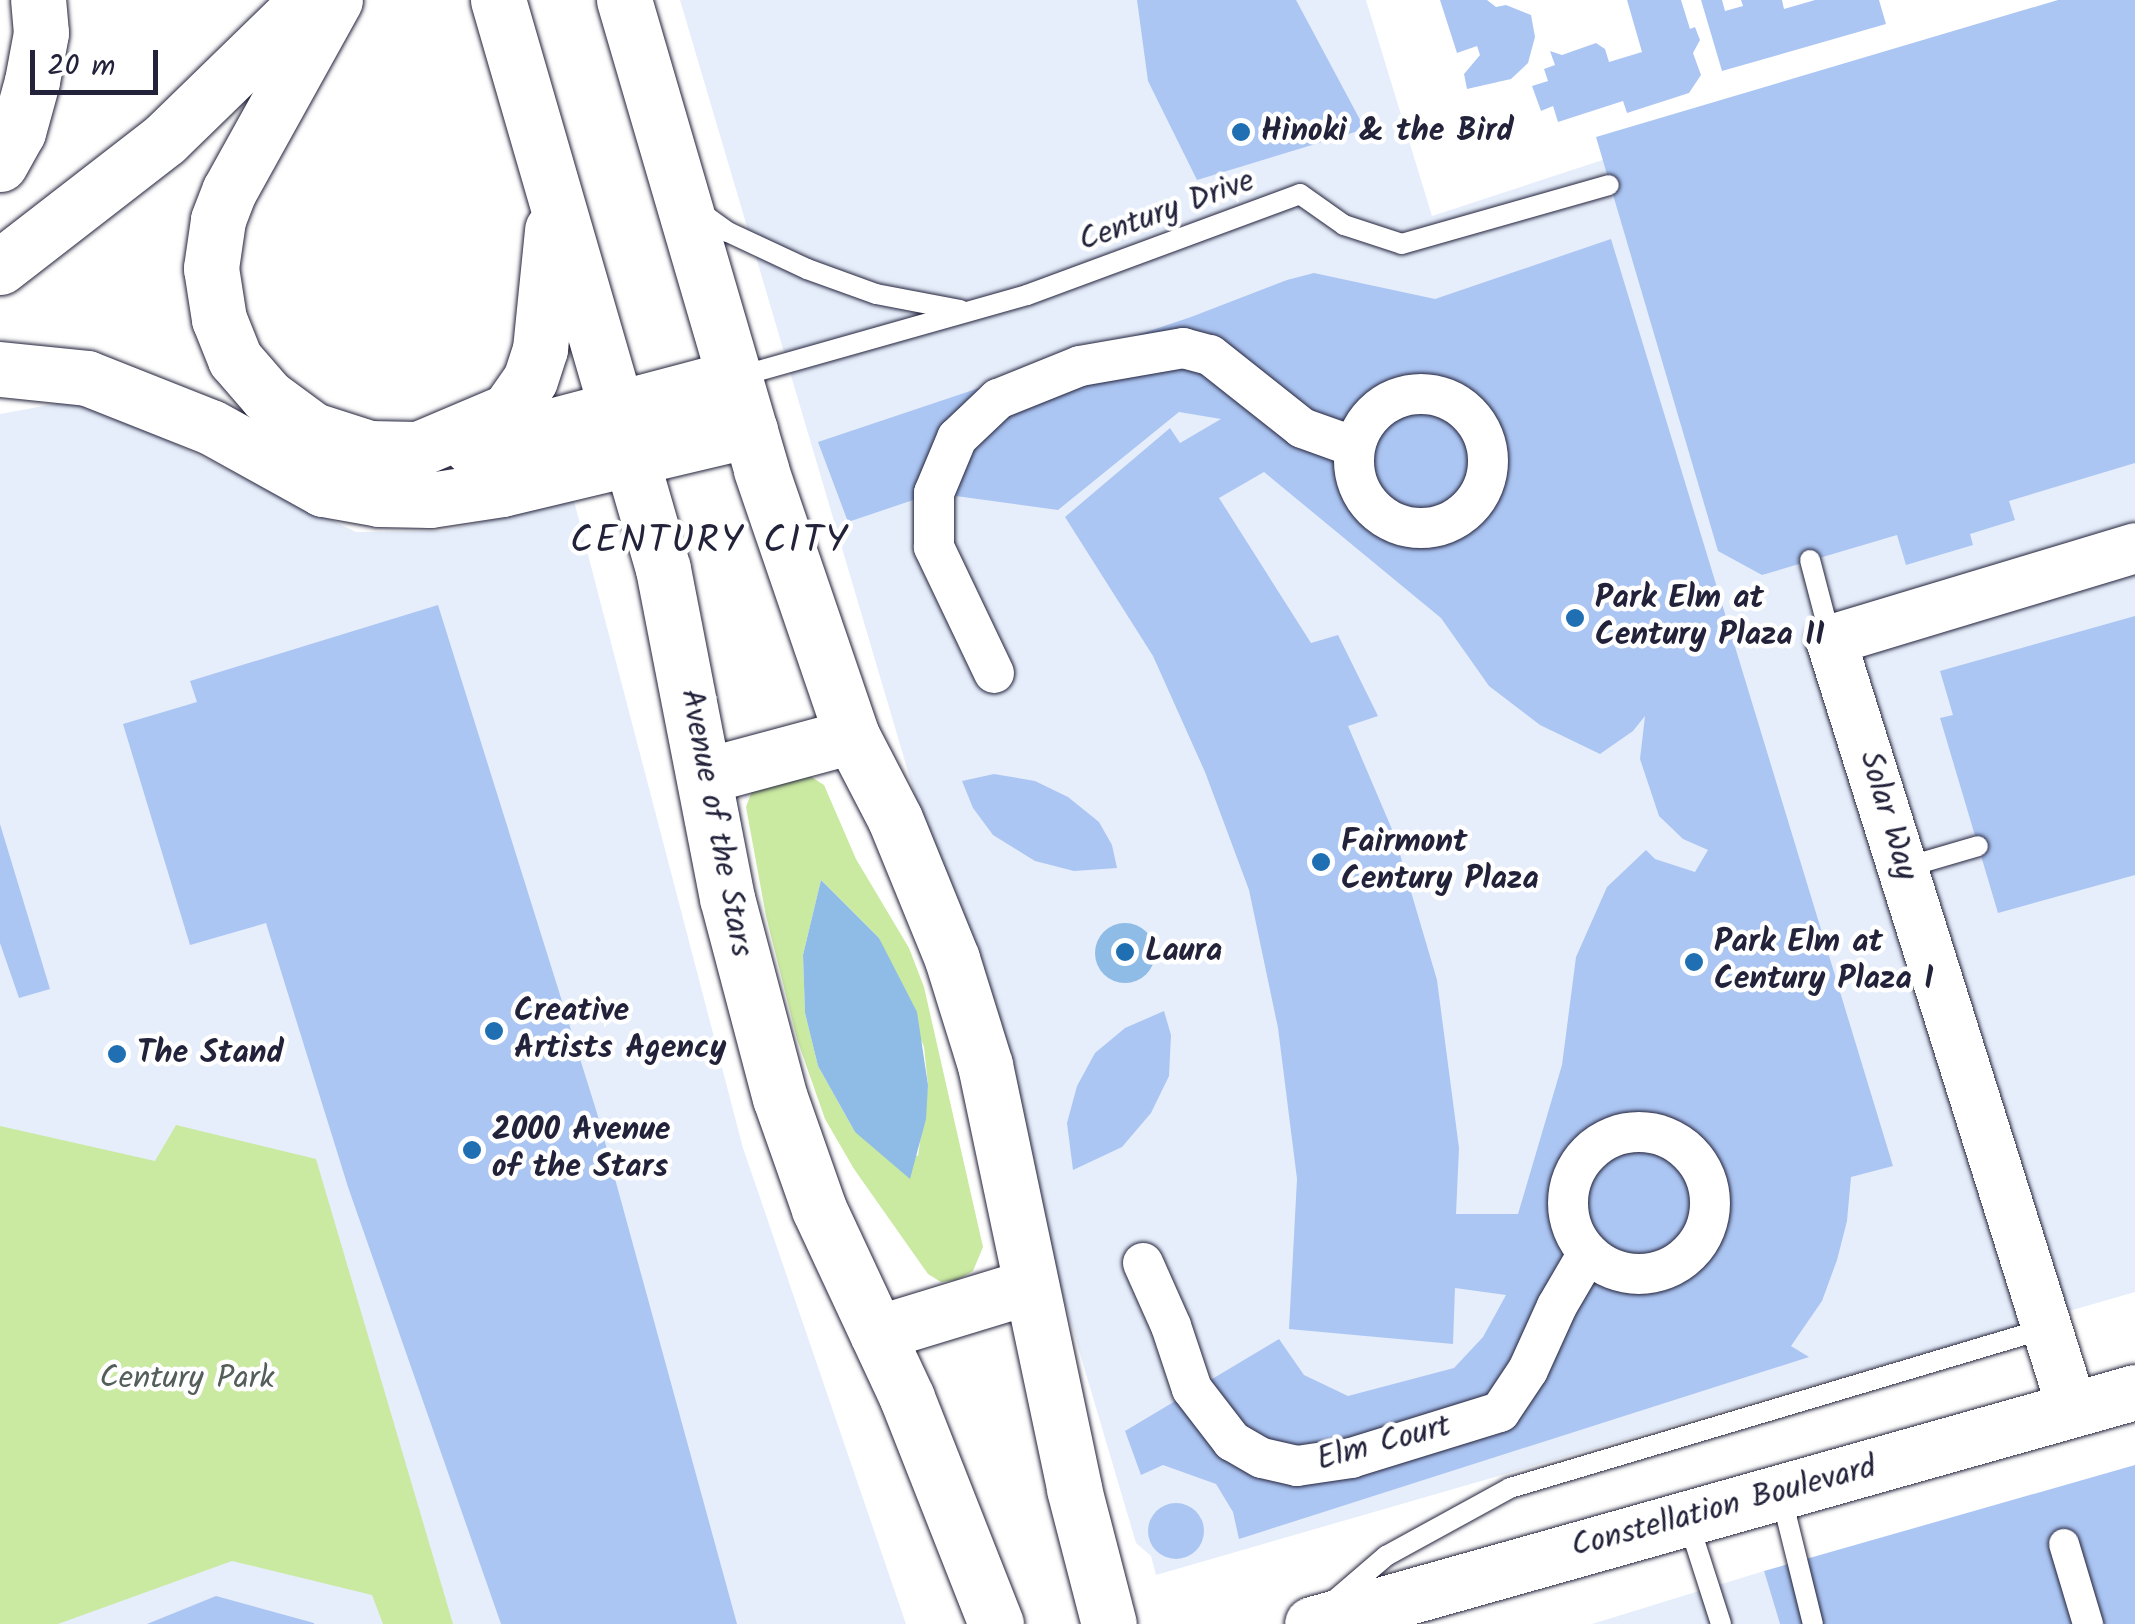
<!DOCTYPE html>
<html>
<head>
<meta charset="utf-8">
<style>
	body { margin:0 }
	#map { position:relative; width:2135px; height:1624px; overflow:hidden; background:#fff; font-family:Kalam,sans-serif }
	div>[style] { position:absolute }
	.built>* { inset:0; background:#e6eefb }
	.green>* { inset:0; background:#cae9a1 }
	.water>* { inset:0; background:#8fbbe7 }
	.round { border-radius:50% }
	.building>* { inset:0; background:#acc6f3 }
	.roads { filter:drop-shadow(0 0 2px #22223b) drop-shadow(0 0 2px #22223b) }
	.service>* { height:20px; margin:-10px; padding:0 10px; transform-origin:10px; border-radius:10px; background:#fff }
	.pedestrian>* { height:30px; margin:-15px; padding:0 15px; transform-origin:15px; border-radius:15px; background:#fff }
	.minor>* { height:40px; margin:-20px; padding:0 20px; transform-origin:20px; border-radius:20px; background:#fff }
	.minor>.ring { margin:-20px; padding:0; box-sizing:content-box; background:none; border:40px solid #fff; border-radius:50% }
	.tertiary>* { height:50px; margin:-25px; padding:0 25px; transform-origin:25px; border-radius:25px; background:#fff }
	.secondary>* { height:55px; margin:-27.5px; padding:0 27.5px; transform-origin:27.5px; border-radius:27.5px; background:#fff }
	.primary>* { height:55px; margin:-27.5px; padding:0 27.5px; transform-origin:27.5px; border-radius:27.5px; background:#fff }
	.dots>* { width:28px; height:28px; translate:-50% -50%; box-sizing:border-box; border:5px solid #fff; border-radius:50% }
	span { translate:-50% -50%; white-space:nowrap; text-align:center; line-height:1.15; -webkit-text-stroke:9px #fff; paint-order:stroke }
	.poi-label { font-size:32px; color:#22223b; font-weight:700 }
	.left { translate:0 -50%; text-align:left }
	.street-label { font-size:32px; color:#22223b }
	.park-label { font-size:32px; color:#545e5a }
	.quarter-label { font-size:38px; color:#22223b; letter-spacing:2.5px }
	.scale { position:absolute; left:30px; top:50px; width:128px; height:45px; box-sizing:border-box; border:5px solid #22223b; border-top:0; padding-left:12px; font-size:30px; line-height:35px; white-space:nowrap; color:#22223b; -webkit-text-stroke:8px #fff; paint-order:stroke }
</style>
</head>
<body>
<div id="map">
	<div class="built">
		<i style="clip-path:polygon(680px 0,1366px 0,1432px 216px,2091px 0,2135px 0,2135px 1292px,1156px 1575px,1151px 1556px,1136px 1543px)"></i>
		<i style="clip-path:polygon(71px 401px,136px 425px,356px 532px,442px 531px,574px 501px,743px 1148px,906px 1624px,0 1624px,0 414px)"></i>
		<i style="clip-path:polygon(1764px 1571px,1780px 1624px,1592px 1624px)"></i>
	</div>
	<div class="green">
		<i style="clip-path:polygon(evenodd,810px 776px,824px 785px,856px 859px,909px 948px,924px 987px,983px 1247px,973px 1271px,957px 1280px,941px 1282px,928px 1274px,854px 1169px,825px 1119px,797px 1039px,766px 916px,746px 807px,752px 791px,810px 776px,821px 880px,879px 938px,924px 1047px,928px 1085px,918px 1156px,855px 1132px,818px 1066px,805px 1013px,803px 955px,821px 880px)"></i>
		<i style="clip-path:polygon(176px 1125px,316px 1159px,453px 1624px,383px 1624px,372px 1595px,232px 1561px,58px 1624px,0 1624px,0 1126px,155px 1161px)"></i>
	</div>
	<div class="water">
		<i style="clip-path:polygon(821px 880px,879px 938px,917px 1012px,928px 1085px,926px 1119px,910px 1179px,855px 1132px,818px 1066px,805px 1013px,803px 955px)"></i>
		<i class="round" style="left:1095px;top:923px;width:60px;height:60px"></i>
	</div>
	<div class="building">
		<i style="clip-path:polygon(1137px 0,1296px 0,1365px 129px,1197px 180px,1148px 81px)"></i>
		<i style="clip-path:polygon(1440px 0,1487px 0,1496px 7px,1506px 5px,1531px 15px,1535px 37px,1528px 63px,1511px 79px,1467px 89px,1464px 74px,1480px 55px,1477px 46px,1457px 53px)"></i>
		<i style="clip-path:polygon(1627px 0,1681px 0,1690px 29px,1695px 27px,1700px 40px,1693px 53px,1701px 75px,1689px 93px,1627px 113px,1623px 101px,1558px 122px,1553px 106px,1541px 111px,1532px 86px,1548px 81px,1544px 69px,1555px 65px,1550px 51px,1562px 55px,1596px 43px,1605px 49px,1609px 62px,1642px 52px)"></i>
		<i style="clip-path:polygon(1701px 0,1722px 0,1725px 11px,1743px 6px,1741px 0,1782px 0,1784px 9px,1815px 0,1879px 0,1886px 24px,1722px 71px)"></i>
		<i style="clip-path:polygon(2058px 0,2135px 0,2135px 463px,2009px 501px,2015px 520px,1970px 534px,1973px 545px,1906px 565px,1897px 535px,1762px 575px,1718px 551px,1596px 137px)"></i>
		<i style="clip-path:polygon(evenodd,1611px 239px,1893px 1166px,1851px 1177px,1847px 1221px,1837px 1260px,1822px 1301px,1791px 1346px,1809px 1357px,1239px 1539px,1233px 1512px,1216px 1484px,1163px 1465px,1141px 1475px,1125px 1431px,1279px 1339px,1304px 1375px,1348px 1396px,1454px 1368px,1483px 1337px,1506px 1295px,1455px 1288px,1453px 1344px,1289px 1329px,1297px 1179px,1278px 1028px,1249px 890px,1205px 772px,1153px 656px,1065px 517px,1170px 428px,1180px 443px,1221px 419px,1179px 412px,1058px 510px,934px 493px,848px 522px,818px 442px,1191px 317px,1287px 280px,1314px 273px,1435px 299px,1611px 239px,1264px 472px,1441px 618px,1489px 686px,1540px 725px,1600px 754px,1633px 731px,1645px 716px,1640px 759px,1659px 816px,1683px 839px,1708px 850px,1695px 872px,1655px 859px,1646px 850px,1607px 887px,1576px 957px,1562px 1065px,1518px 1214px,1456px 1214px,1459px 1148px,1437px 980px,1394px 834px,1348px 726px,1378px 716px,1338px 635px,1311px 643px,1219px 498px,1264px 472px)"></i>
		<i style="clip-path:polygon(438px 605px,597px 1113px,737px 1624px,501px 1624px,348px 1187px,266px 923px,190px 945px,123px 724px,197px 702px,190px 681px)"></i>
		<i style="clip-path:polygon(2135px 616px,2135px 875px,1998px 913px,1940px 718px,1953px 715px,1940px 671px)"></i>
		<i style="clip-path:polygon(994px 774px,1035px 781px,1068px 797px,1099px 822px,1112px 845px,1117px 868px,1074px 871px,1035px 861px,993px 835px,973px 808px,962px 781px)"></i>
		<i style="clip-path:polygon(0 824px,50px 989px,19px 998px,0 943px)"></i>
		<i style="clip-path:polygon(1164px 1011px,1171px 1035px,1169px 1076px,1151px 1113px,1122px 1147px,1073px 1170px,1067px 1123px,1077px 1086px,1095px 1053px,1125px 1028px)"></i>
		<i style="clip-path:polygon(2135px 1465px,2135px 1624px,1780px 1624px,1764px 1571px)"></i>
		<i class="round" style="left:1148px;top:1503px;width:56px;height:56px"></i>
		<i style="clip-path:polygon(216px 1596px,314px 1623px,314px 1624px,147px 1624px)"></i>
	</div>
	<div class="roads">
		<div class="service">
			<i style="left:696px;top:209px;width:39px;rotate:36deg"></i>
			<i style="left:728px;top:232px;width:87px;rotate:25.1deg"></i>
			<i style="left:807px;top:269px;width:73px;rotate:19.9deg"></i>
			<i style="left:876px;top:294px;width:86px;rotate:10.8deg"></i>
			<i style="left:737px;top:377px;width:301px;rotate:-15.8deg"></i>
			<i style="left:1027px;top:295px;width:291px;rotate:-20.3deg"></i>
			<i style="left:1300px;top:194px;width:54px;rotate:35.2deg"></i>
			<i style="left:1344px;top:225px;width:61px;rotate:18.1deg"></i>
			<i style="left:1402px;top:244px;width:215px;rotate:-15.9deg"></i>
			<i style="left:1810px;top:560px;width:83px;rotate:75.3deg"></i>
			<i style="left:1903px;top:868px;width:78px;rotate:-16.3deg"></i>
			<i style="left:1781px;top:1495px;width:133px;rotate:76.1deg"></i>
			<i style="left:1688px;top:1521px;width:108px;rotate:72.2deg"></i>
			<i style="left:1330px;top:1604px;width:74px;rotate:-40.6deg"></i>
			<i style="left:1386px;top:1556px;width:141px;rotate:-28.7deg"></i>
			<i style="left:1510px;top:1488px;width:560px;rotate:-16.59deg"></i>
		</div>
		<div class="pedestrian">
			<i style="left:2064px;top:1544px;width:84px;rotate:73.3deg"></i>
		</div>
		<div class="minor">
			<i class="ring" style="left:1354px;top:394px;width:94px;height:94px"></i>
			<i style="left:994px;top:673px;width:140px;rotate:-115.5deg"></i>
			<i style="left:934px;top:547px;width:54px;rotate:-90deg"></i>
			<i style="left:934px;top:493px;width:60px;rotate:-67.3deg"></i>
			<i style="left:957px;top:438px;width:57px;rotate:-43.6deg"></i>
			<i style="left:998px;top:399px;width:88px;rotate:-21.9deg"></i>
			<i style="left:1080px;top:366px;width:105px;rotate:-9.9deg"></i>
			<i style="left:1183px;top:348px;width:28px;rotate:15deg"></i>
			<i style="left:1210px;top:355px;width:117px;rotate:38.4deg"></i>
			<i style="left:1302px;top:428px;width:56px;rotate:19.7deg"></i>
			<i class="ring" style="left:1568px;top:1132px;width:102px;height:102px"></i>
			<i style="left:1143px;top:1263px;width:69px;rotate:66deg"></i>
			<i style="left:1171px;top:1326px;width:66px;rotate:71.6deg"></i>
			<i style="left:1192px;top:1389px;width:66px;rotate:52.4deg"></i>
			<i style="left:1232px;top:1441px;width:34px;rotate:30deg"></i>
			<i style="left:1262px;top:1458px;width:36px;rotate:13deg"></i>
			<i style="left:1297px;top:1466px;width:55px;rotate:-8.4deg"></i>
			<i style="left:1351px;top:1458px;width:156px;rotate:-17.2deg"></i>
			<i style="left:1500px;top:1412px;width:50px;rotate:-56.3deg"></i>
			<i style="left:1528px;top:1370px;width:70px;rotate:-65.6deg"></i>
			<i style="left:1557px;top:1306px;width:61px;rotate:-59.7deg"></i>
		</div>
		<div class="tertiary">
			<i style="left:2073px;top:1411px;width:808px;rotate:-107.43deg"></i>
			<i style="left:1831px;top:640px;width:318px;rotate:-16.8deg"></i>
		</div>
		<div class="secondary">
			<i style="left:1312px;top:1624px;width:855px;rotate:-15.74deg"></i>
		</div>
		<div class="primary">
			<i style="left:335px;top:0;width:218px;rotate:119deg"></i>
			<i style="left:229px;top:191px;width:31px;rotate:111deg"></i>
			<i style="left:218px;top:220px;width:49px;rotate:98.3deg"></i>
			<i style="left:211px;top:268px;width:52px;rotate:81.1deg"></i>
			<i style="left:219px;top:319px;width:43px;rotate:68.2deg"></i>
			<i style="left:235px;top:359px;width:49px;rotate:49.1deg"></i>
			<i style="left:267px;top:396px;width:57px;rotate:36.5deg"></i>
			<i style="left:313px;top:430px;width:59px;rotate:17.8deg"></i>
			<i style="left:369px;top:448px;width:49px;rotate:1.2deg"></i>
			<i style="left:418px;top:449px;width:98px;rotate:-22.9deg"></i>
			<i style="left:508px;top:411px;width:38px;rotate:-55deg"></i>
			<i style="left:530px;top:380px;width:33px;rotate:-72deg"></i>
			<i style="left:540px;top:349px;width:120px;rotate:-84.2deg"></i>
			<i style="left:498px;top:0;width:592px;rotate:73.83deg"></i>
			<i style="left:663px;top:569px;width:335px;rotate:79deg"></i>
			<i style="left:727px;top:898px;width:207px;rotate:75.2deg"></i>
			<i style="left:780px;top:1098px;width:118px;rotate:70.6deg"></i>
			<i style="left:819px;top:1209px;width:208px;rotate:65deg"></i>
			<i style="left:907px;top:1398px;width:243px;rotate:68.5deg"></i>
			<i style="left:624px;top:0;width:490px;rotate:73.7deg"></i>
			<i style="left:761px;top:470px;width:281px;rotate:71.1deg"></i>
			<i style="left:852px;top:736px;width:93px;rotate:62.6deg"></i>
			<i style="left:895px;top:819px;width:151px;rotate:67.8deg"></i>
			<i style="left:952px;top:959px;width:111px;rotate:72.7deg"></i>
			<i style="left:985px;top:1065px;width:433px;rotate:78.1deg"></i>
			<i style="left:1074px;top:1489px;width:139px;rotate:75.5deg"></i>
			<i style="left:0;top:164px;width:37px;rotate:-61deg"></i>
			<i style="left:18px;top:132px;width:53px;rotate:-74.6deg"></i>
			<i style="left:32px;top:81px;width:49px;rotate:-79.4deg"></i>
			<i style="left:41px;top:33px;width:33px;rotate:-95deg"></i>
			<i style="left:0;top:267px;width:209px;rotate:-37.8deg"></i>
			<i style="left:165px;top:139px;width:199px;rotate:-44.2deg"></i>
			<i style="left:0;top:369px;width:87px;rotate:5.9deg"></i>
			<i style="left:87px;top:378px;width:133px;rotate:21.6deg"></i>
			<i style="left:211px;top:427px;width:128px;rotate:29deg"></i>
			<i style="left:323px;top:489px;width:57px;rotate:10.1deg"></i>
			<i style="left:379px;top:499px;width:51px;rotate:1.1deg"></i>
			<i style="left:430px;top:500px;width:73px;rotate:-8.7deg"></i>
			<i style="left:502px;top:489px;width:255px;rotate:-13.4deg"></i>
			<i style="left:471px;top:447px;width:274px;rotate:-14.8deg"></i>
			<i style="left:704px;top:776px;width:153px;rotate:-15.1deg"></i>
			<i style="left:877px;top:1333px;width:161px;rotate:-17deg"></i>
		</div>
	</div>
	<div class="dots">
		<i style="left:1241px;top:132px;background:#1f6fb2"></i>
		<i style="left:1575px;top:618px;background:#1f6fb2"></i>
		<i style="left:1321px;top:862px;background:#1f6fb2"></i>
		<i style="left:1125px;top:952px;background:#1f6fb2"></i>
		<i style="left:1694px;top:962px;background:#1f6fb2"></i>
		<i style="left:494px;top:1031px;background:#1f6fb2"></i>
		<i style="left:117px;top:1054px;background:#1f6fb2"></i>
		<i style="left:472px;top:1150px;background:#1f6fb2"></i>
	</div>
	<div class="poi-label">
		<span class="left" style="left:1261px;top:132px">Hinoki &amp; the Bird</span>
		<span class="left" style="left:1595px;top:618px">Park Elm at<br>Century Plaza II</span>
		<span class="left" style="left:1341px;top:862px">Fairmont<br>Century Plaza</span>
		<span class="left" style="left:1714px;top:962px">Park Elm at<br>Century Plaza I</span>
		<span class="left" style="left:1145px;top:952px">Laura</span>
		<span class="left" style="left:514px;top:1031px">Creative<br>Artists Agency</span>
		<span class="left" style="left:137px;top:1054px">The Stand</span>
		<span class="left" style="left:492px;top:1150px">2000 Avenue<br>of the Stars</span>
	</div>
	<div class="street-label">
		<span style="left:1167px;top:212px;rotate:-20deg">Century Drive</span>
		<span style="left:1887px;top:816px;rotate:73deg">Solar Way</span>
		<span style="left:715px;top:823px;rotate:79deg">Avenue of the Stars</span>
		<span style="left:1384px;top:1444px;rotate:-15deg">Elm Court</span>
		<span style="left:1724px;top:1508px;rotate:-15deg">Constellation Boulevard</span>
	</div>
	<div class="park-label">
		<span style="left:187px;top:1379px">Century Park</span>
	</div>
	<div class="quarter-label">
		<span style="left:710px;top:543px">CENTURY CITY</span>
	</div>
	<div class="scale">20 m</div>
</div>
</body>
</html>
